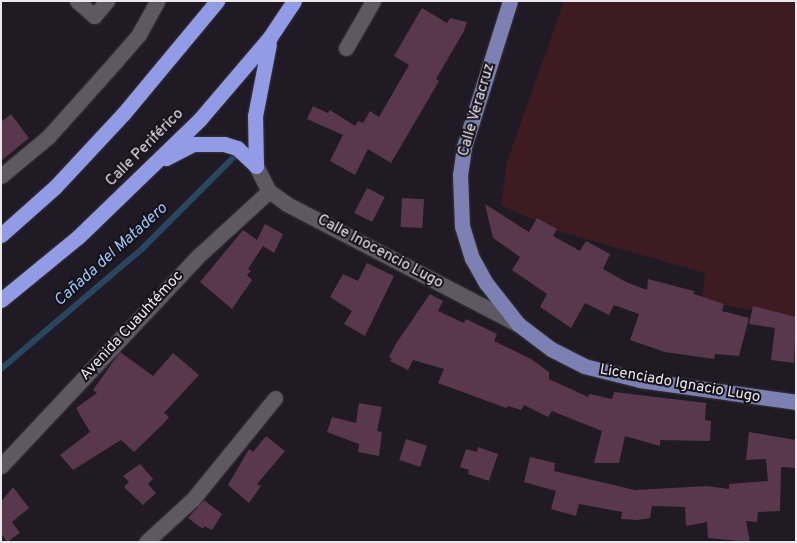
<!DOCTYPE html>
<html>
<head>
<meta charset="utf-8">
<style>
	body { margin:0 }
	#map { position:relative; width:797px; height:543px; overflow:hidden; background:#1f1a23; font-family:Overpass,sans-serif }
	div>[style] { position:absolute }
	.green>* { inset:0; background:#3e1b20 }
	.stream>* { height:5.5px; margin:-2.75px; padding:0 2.75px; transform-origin:2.75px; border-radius:2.75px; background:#29455f }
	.building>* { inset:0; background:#59384e; transform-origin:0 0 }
	.roads { filter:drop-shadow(0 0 1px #3a373e) drop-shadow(0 0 1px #3a373e) }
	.minor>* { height:15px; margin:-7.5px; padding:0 7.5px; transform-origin:7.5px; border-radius:7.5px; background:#5e5863 }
	.major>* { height:15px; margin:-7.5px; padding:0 7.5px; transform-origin:7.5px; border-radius:7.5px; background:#7d80b2 }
	.highway>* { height:15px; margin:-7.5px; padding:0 7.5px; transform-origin:7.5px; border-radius:7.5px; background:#929be6 }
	span { translate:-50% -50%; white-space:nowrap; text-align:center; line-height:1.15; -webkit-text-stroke:4px #161119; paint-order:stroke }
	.street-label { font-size:15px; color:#eae7ed }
	.water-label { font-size:16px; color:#96caf9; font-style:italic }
	.frame { position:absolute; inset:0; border:2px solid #eae7ed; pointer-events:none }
</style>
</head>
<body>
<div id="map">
	<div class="green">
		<i style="clip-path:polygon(564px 1px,796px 1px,796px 320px,702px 300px,705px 273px,558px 231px,501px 205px,507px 162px)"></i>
	</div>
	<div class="stream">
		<i style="left:1px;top:369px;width:185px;rotate:-40.4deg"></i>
		<i style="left:142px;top:249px;width:132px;rotate:-45deg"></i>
	</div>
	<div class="building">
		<i style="clip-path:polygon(422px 8px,447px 23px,450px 18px,467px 22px,464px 31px,436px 79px,439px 81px,391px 163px,368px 149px,355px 175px,330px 161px,343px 135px,307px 119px,313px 106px,328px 113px,330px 110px,355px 126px,358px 121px,363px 123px,370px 111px,379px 117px,409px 65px,394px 56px)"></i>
		<i style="clip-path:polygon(11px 114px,29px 138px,1px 161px,1px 122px)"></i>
		<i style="left:367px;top:188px;width:20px;height:28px;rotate:27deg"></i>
		<i style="left:402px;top:198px;width:22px;height:29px;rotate:3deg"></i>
		<i style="clip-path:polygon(485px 204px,529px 232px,537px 218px,557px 229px,553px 236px,580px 251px,586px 241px,610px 254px,603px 269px,626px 282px,647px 290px,648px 279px,694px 291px,694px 294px,724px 304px,722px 311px,749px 318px,739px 356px,715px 354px,714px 359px,665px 352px,630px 340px,639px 314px,614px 305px,609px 315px,585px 303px,571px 328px,540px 307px,547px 294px,512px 270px,520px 257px,493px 238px)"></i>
		<i style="clip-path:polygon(265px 224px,283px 234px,274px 253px,263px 246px,248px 269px,251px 271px,247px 275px,252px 280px,232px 309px,200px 282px,243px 230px,257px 240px)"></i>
		<i style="clip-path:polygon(367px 263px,394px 276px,365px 336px,344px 324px,352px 311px,330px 297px,343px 274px,358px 281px)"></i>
		<i style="clip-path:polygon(430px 294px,443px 301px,438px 311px,464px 323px,466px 319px,497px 334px,494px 341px,531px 359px,549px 372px,549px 379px,588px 397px,590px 394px,612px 399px,614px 392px,706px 403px,705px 420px,711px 421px,710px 441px,660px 440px,660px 446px,625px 436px,619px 463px,594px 463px,602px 431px,552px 411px,548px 417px,524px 405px,521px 410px,508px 406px,506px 408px,438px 383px,444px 369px,413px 360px,408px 370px,390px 361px,392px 359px,389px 357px,397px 342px)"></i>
		<i style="clip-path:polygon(753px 306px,796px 317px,794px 363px,771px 360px,775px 328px,749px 324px)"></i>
		<i style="clip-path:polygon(120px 352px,153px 376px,173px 353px,199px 375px,164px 413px,169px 417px,163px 424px,134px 452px,121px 440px,73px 470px,60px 455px,90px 432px,76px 408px,97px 393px,93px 390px)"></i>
		<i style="clip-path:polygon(359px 403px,382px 407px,377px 431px,382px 432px,379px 456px,358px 452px,359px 444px,327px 432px,332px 417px,356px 423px)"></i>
		<i style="clip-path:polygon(749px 432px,796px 440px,796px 468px,781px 467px,780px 511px,758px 512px,757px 522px,746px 521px,750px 542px,708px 538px,707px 522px,686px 526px,685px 507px,652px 506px,650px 518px,637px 520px,621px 519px,622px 512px,579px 504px,576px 516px,551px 509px,556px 491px,524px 482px,530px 457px,555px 463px,554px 471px,635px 490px,707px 486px,729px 489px,729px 484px,768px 481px,766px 459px,746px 460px)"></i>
		<i style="clip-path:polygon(266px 436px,285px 451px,257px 484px,261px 486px,249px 503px,228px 485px,249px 449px,253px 452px)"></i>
		<i style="left:406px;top:439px;width:22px;height:22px;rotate:18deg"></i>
		<i style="clip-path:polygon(478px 447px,498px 454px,489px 481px,468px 474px,469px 470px,460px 467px,466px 449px,477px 452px)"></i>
		<i style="clip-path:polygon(140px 464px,153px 479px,148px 484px,156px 493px,143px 505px,124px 487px,129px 482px,123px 476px)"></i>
		<i style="clip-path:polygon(13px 487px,29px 508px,12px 522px,20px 533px,7px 542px,1px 533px,1px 502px)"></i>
		<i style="clip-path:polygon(204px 500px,222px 514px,212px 530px,204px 526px,203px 529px,188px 518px)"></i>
	</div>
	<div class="roads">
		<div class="minor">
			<i style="left:77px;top:1px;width:23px;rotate:41deg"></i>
			<i style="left:94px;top:16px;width:20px;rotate:-49deg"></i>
			<i style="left:346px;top:48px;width:54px;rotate:-60.1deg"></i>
			<i style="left:256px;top:166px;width:28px;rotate:63deg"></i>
			<i style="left:269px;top:191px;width:22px;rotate:36deg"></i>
			<i style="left:287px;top:204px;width:260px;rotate:27.5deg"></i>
			<i style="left:1px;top:176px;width:61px;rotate:-39.7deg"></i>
			<i style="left:48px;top:137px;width:101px;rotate:-48.2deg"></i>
			<i style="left:115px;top:62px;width:37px;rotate:-49deg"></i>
			<i style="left:139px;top:34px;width:38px;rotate:-61deg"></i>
			<i style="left:1px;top:466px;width:285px;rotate:-46.8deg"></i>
			<i style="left:196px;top:258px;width:99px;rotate:-42.5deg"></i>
			<i style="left:146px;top:542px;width:64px;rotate:-42.5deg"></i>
			<i style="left:193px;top:499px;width:130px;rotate:-50.9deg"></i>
		</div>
		<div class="major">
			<i style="left:510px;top:1px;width:153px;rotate:107.5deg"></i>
			<i style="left:464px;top:147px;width:27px;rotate:98deg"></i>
			<i style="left:460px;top:174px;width:52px;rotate:87.8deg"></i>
			<i style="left:462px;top:226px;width:34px;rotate:73deg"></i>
			<i style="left:472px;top:258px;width:29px;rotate:61deg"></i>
			<i style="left:486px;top:283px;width:52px;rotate:52deg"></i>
			<i style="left:518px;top:324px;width:41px;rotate:37.1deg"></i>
			<i style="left:551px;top:349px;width:37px;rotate:27deg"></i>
			<i style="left:584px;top:366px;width:58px;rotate:14deg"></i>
			<i style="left:640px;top:380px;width:158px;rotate:8deg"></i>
		</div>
		<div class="highway">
			<i style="left:166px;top:158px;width:31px;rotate:-27deg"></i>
			<i style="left:194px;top:144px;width:30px"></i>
			<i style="left:224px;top:144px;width:14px;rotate:17deg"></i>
			<i style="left:237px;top:148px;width:26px;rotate:43deg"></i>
			<i style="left:256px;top:166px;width:50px;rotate:-91.1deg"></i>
			<i style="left:255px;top:116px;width:73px;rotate:-79deg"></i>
			<i style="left:1px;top:235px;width:72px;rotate:-41.6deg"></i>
			<i style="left:55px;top:187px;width:101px;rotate:-47deg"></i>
			<i style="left:124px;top:113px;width:146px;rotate:-50.3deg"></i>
			<i style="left:1px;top:300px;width:99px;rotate:-39.3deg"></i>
			<i style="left:78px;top:237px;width:170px;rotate:-44deg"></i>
			<i style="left:200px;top:119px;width:108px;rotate:-49.5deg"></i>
			<i style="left:270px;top:37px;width:43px;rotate:-56.3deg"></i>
		</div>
	</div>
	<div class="street-label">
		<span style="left:477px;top:110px;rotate:-74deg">Calle Veracruz</span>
		<span style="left:145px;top:148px;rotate:-45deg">Calle Periférico</span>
		<span style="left:380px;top:252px;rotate:28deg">Calle Inocencio Lugo</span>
		<span style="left:132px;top:326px;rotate:-47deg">Avenida Cuauhtémoc</span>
		<span style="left:680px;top:384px;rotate:10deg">Licenciado Ignacio Lugo</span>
	</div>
	<div class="water-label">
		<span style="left:111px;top:255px;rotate:-42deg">Cañada del Matadero</span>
	</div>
	<div class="frame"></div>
</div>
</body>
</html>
